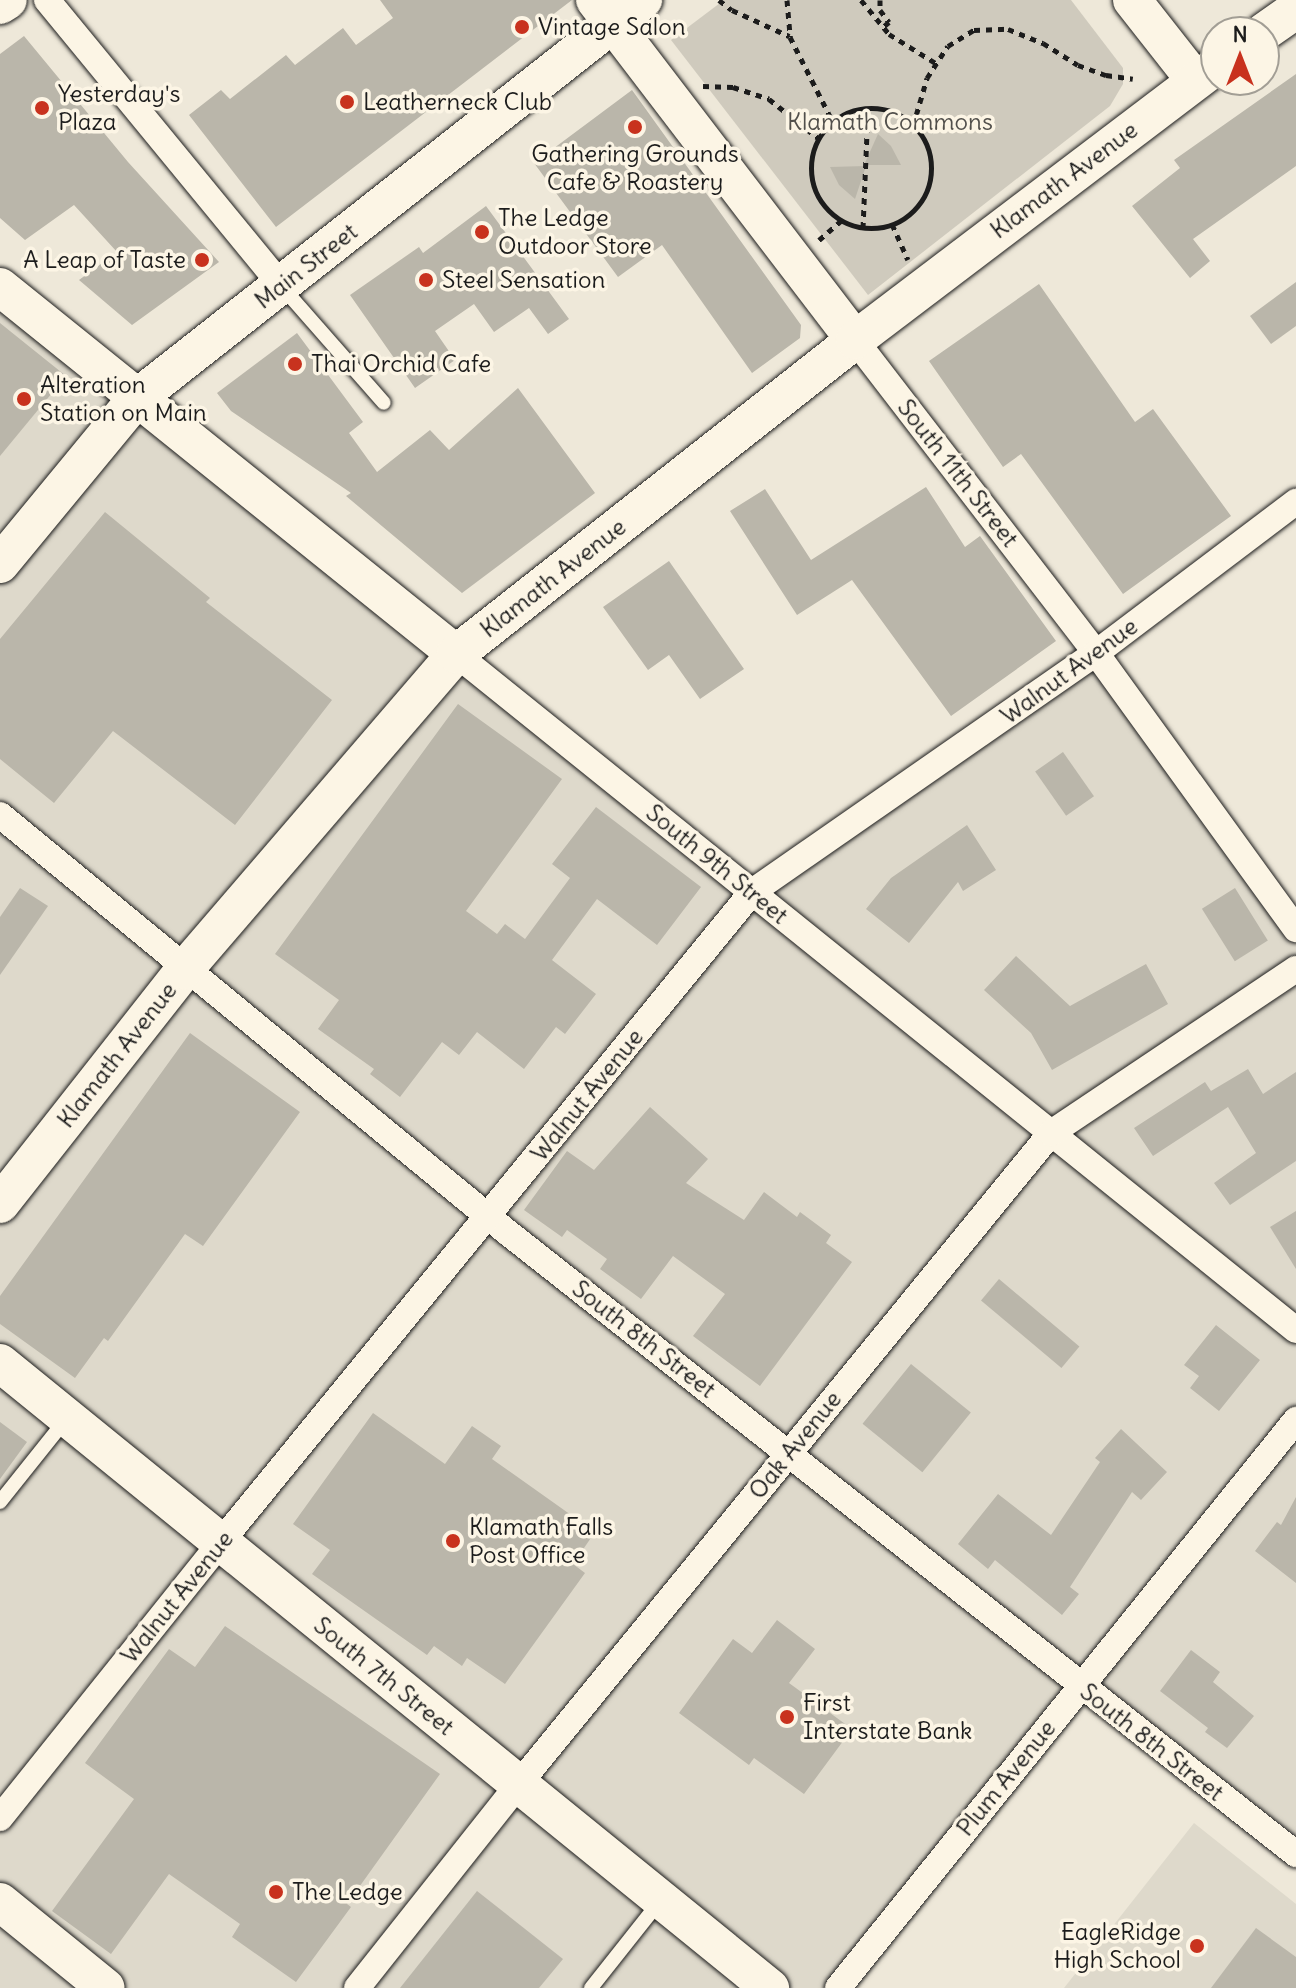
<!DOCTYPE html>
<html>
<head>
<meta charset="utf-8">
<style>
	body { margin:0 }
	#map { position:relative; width:1296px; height:1988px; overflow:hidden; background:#eee8d9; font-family:Delius,sans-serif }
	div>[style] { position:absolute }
	.built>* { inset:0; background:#ded9cb }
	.green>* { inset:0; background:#cfcabd }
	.building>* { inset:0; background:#bab6aa; transform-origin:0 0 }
	.path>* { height:5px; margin-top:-2.5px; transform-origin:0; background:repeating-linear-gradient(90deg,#1c1c1c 0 6px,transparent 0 12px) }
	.path>.ring { margin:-2.5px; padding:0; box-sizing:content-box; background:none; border:5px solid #1c1c1c; border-radius:50% }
	.roads { filter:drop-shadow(0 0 2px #1c1c1c) drop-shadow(0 0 2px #1c1c1c) }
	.lane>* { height:14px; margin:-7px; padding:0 7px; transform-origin:7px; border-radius:7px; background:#fcf5e5 }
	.street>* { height:26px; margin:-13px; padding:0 13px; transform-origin:13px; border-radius:13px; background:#fcf5e5 }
	.secondary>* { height:38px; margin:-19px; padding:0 19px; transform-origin:19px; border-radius:19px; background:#fcf5e5 }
	.dots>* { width:22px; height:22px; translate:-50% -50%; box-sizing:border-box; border:4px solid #fcf5e5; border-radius:50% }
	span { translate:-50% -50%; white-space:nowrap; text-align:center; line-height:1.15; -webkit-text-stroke:7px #fcf5e5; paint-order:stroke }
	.poi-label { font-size:24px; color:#1c1c1c }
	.left { translate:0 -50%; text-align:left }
	.right { translate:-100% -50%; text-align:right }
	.park-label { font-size:24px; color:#52504c }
	.street-label { font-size:24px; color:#1c1c1c }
	.north { position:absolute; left:1200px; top:16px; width:80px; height:80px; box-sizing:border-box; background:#fcf5e5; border:2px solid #a29e95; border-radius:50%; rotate:0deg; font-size:22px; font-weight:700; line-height:32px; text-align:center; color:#1c1c1c }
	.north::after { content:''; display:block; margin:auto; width:28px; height:36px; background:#c8321e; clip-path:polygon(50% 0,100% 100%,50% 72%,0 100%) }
</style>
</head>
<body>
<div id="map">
	<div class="built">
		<i style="clip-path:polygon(0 288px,751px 892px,1096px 653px,1296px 929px,1296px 1854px,1079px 1686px,838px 1988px,0 1988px)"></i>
		<i style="clip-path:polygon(1194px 1823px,1296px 1904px,1296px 1988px,1064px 1988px)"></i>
	</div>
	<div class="green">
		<i style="clip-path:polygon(724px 0,1071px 0,1123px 68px,1123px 84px,1110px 106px,868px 295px,671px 40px)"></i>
	</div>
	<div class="building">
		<i style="clip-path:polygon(380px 0,572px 0,276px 227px,189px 115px,221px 90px,230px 99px,286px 55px,295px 65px,343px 28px,356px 45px,393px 18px)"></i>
		<i style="clip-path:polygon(24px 36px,128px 162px,219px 262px,132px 325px,79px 280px,117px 252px,74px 205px,25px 240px,0 218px,0 54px)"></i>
		<i style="clip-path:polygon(1296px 74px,1296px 166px,1193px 239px,1210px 261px,1190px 278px,1132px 206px,1180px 168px,1174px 160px)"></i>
		<i style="clip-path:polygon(632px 90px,801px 325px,800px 338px,752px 373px,662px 245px,618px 277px,534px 163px)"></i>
		<i style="clip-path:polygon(878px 134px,891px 146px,901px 165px,864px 165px)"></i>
		<i style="clip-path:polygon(866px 166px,855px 199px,839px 185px,830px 167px)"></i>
		<i style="clip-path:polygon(486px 206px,569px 319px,548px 334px,529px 308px,494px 332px,474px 304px,435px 331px,455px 360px,415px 388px,350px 295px,419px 247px,423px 253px)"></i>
		<i style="clip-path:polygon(1296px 282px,1296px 326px,1271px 344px,1250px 316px)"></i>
		<i style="clip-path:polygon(1039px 284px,1135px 422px,1153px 409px,1231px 516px,1123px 594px,1021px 454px,1003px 467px,929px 361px)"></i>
		<i style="clip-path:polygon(0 323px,66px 376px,0 456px)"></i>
		<i style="clip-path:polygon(297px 333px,363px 422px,349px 433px,377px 472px,430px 430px,449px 450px,518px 388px,595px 493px,462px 593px,346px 496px,351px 493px,231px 411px,217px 393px)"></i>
		<i style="clip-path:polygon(926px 487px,965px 547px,980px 536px,1056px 641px,951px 716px,852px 580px,797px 615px,730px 511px,765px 489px,811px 560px)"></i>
		<i style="clip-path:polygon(105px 512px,210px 598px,206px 602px,332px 700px,235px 825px,113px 731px,54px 803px,0 759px,0 639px)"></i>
		<i style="clip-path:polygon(669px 561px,744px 669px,700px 699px,669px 655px,648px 670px,603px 607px)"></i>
		<i style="clip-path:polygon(458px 704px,562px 779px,466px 911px,497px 934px,505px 924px,525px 939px,570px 878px,552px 864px,596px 807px,701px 887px,657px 945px,597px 899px,552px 960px,596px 994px,565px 1034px,556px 1027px,524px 1069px,477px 1032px,459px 1055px,442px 1042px,400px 1097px,370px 1074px,374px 1069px,318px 1029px,339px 1000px,275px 954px)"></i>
		<i style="left:1063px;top:752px;width:54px;height:34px;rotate:55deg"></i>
		<i style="clip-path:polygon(967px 825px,996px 870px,963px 891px,958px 882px,909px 943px,866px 909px,891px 878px)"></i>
		<i style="clip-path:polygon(20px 888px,48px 906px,0 975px,0 917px)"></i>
		<i style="left:1235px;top:888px;width:62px;height:39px;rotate:58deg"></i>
		<i style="clip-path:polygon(1016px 956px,1070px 1006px,1146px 964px,1168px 1004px,1052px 1070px,1031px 1033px,984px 990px)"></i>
		<i style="clip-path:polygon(190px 1033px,300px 1112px,203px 1246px,185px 1234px,108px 1341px,104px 1338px,75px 1378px,0 1324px,0 1296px)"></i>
		<i style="clip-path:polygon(1248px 1069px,1263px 1094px,1296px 1072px,1296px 1161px,1230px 1205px,1214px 1183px,1256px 1153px,1228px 1107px,1153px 1156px,1134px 1128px,1205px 1082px,1211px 1091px)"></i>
		<i style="clip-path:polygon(650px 1107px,708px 1159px,686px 1183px,744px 1220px,764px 1192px,797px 1217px,800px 1212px,831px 1235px,826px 1243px,852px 1262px,760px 1386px,693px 1336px,725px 1294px,673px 1256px,641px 1299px,600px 1269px,607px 1259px,567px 1230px,562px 1237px,524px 1210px,567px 1151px,594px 1170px)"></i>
		<i style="clip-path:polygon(1296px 1211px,1296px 1269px,1270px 1227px)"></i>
		<i style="left:999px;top:1279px;width:105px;height:28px;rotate:40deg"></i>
		<i style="clip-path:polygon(1216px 1325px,1260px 1360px,1219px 1411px,1190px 1388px,1199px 1376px,1184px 1365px)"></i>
		<i style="left:911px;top:1364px;width:77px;height:77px;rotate:39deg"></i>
		<i style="clip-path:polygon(373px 1413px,445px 1464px,472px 1426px,501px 1446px,492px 1459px,595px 1532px,573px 1564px,585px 1573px,505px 1684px,467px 1658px,462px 1666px,434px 1646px,427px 1655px,312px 1574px,330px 1550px,293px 1524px)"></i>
		<i style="clip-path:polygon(0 1422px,27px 1442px,0 1479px)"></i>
		<i style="clip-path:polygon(1121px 1429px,1167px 1472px,1141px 1500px,1132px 1492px,1070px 1587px,1079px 1594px,1062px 1615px,995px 1560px,988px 1569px,958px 1544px,998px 1494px,1051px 1535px,1100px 1462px,1095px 1458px)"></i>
		<i style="clip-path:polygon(1296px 1497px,1296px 1583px,1255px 1551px,1277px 1522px,1281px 1525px)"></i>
		<i style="clip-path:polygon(777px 1620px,815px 1649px,789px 1683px,852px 1729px,804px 1794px,754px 1758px,749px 1765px,679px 1713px,733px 1639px,752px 1653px)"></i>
		<i style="clip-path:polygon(225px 1626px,440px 1774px,347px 1904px,351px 1907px,296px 1982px,232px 1937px,240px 1924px,169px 1874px,111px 1954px,52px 1911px,134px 1799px,85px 1763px,169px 1649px,195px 1667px)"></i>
		<i style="clip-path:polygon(1191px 1650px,1220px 1672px,1213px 1682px,1254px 1716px,1227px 1748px,1205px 1732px,1208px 1728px,1160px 1691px)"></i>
		<i style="clip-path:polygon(477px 1891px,563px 1959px,539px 1988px,400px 1988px)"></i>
		<i style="clip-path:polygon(1256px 1928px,1296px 1957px,1296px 1988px,1211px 1988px)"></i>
	</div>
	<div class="path">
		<i style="left:719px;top:0;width:16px;rotate:38deg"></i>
		<i style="left:732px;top:10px;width:63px;rotate:24.5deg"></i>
		<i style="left:787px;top:0;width:37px;rotate:85deg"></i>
		<i style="left:790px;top:37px;width:95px;rotate:63.2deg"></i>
		<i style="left:861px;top:0;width:44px;rotate:50.5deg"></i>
		<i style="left:889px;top:34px;width:57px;rotate:32deg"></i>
		<i style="left:880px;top:0;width:10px;rotate:90deg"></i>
		<i style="left:880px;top:10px;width:15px;rotate:53deg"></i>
		<i style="left:889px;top:22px;width:8px;rotate:140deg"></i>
		<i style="left:703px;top:86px;width:30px;rotate:2deg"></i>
		<i style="left:733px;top:87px;width:38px;rotate:18deg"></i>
		<i style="left:769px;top:99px;width:63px;rotate:38.5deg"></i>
		<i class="ring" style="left:811px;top:108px;width:115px;height:115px"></i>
		<i style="left:913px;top:126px;width:50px;rotate:-73.7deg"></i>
		<i style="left:927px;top:78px;width:38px;rotate:-57deg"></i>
		<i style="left:948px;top:46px;width:31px;rotate:-32deg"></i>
		<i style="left:974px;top:30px;width:34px;rotate:-2deg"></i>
		<i style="left:1008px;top:29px;width:38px;rotate:22deg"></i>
		<i style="left:1043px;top:43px;width:41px;rotate:32.2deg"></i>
		<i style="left:1078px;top:65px;width:30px;rotate:20deg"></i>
		<i style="left:1106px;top:75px;width:27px;rotate:8deg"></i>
		<i style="left:892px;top:224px;width:39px;rotate:66deg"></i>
		<i style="left:863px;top:228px;width:120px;rotate:-87.6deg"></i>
		<i style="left:819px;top:240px;width:29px;rotate:-41deg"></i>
	</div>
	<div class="roads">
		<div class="lane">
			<i style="left:282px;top:287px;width:154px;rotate:48.7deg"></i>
			<i style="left:0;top:1502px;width:107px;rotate:-51.4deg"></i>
			<i style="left:591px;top:1988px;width:111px;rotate:-51.6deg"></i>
		</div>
		<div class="street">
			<i style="left:47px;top:0;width:370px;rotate:50.6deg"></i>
			<i style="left:855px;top:340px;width:395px;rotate:52.4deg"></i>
			<i style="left:1096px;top:653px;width:341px;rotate:54.1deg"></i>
			<i style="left:456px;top:654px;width:1078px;rotate:38.83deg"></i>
			<i style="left:0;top:815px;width:656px;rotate:39.44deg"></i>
			<i style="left:507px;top:1232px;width:1005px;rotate:38.25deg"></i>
			<i style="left:0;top:1818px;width:352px;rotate:-51.3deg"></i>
			<i style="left:220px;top:1543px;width:841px;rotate:-50.74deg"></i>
			<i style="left:752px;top:892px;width:419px;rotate:-34.8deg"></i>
			<i style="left:1096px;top:653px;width:251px;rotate:-37.1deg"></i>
			<i style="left:357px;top:1988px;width:259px;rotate:-51.6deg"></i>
			<i style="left:518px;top:1785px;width:842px;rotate:-50.73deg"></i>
			<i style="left:1051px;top:1133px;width:295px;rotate:-33.8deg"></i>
			<i style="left:838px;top:1988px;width:730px;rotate:-51.12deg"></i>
		</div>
		<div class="secondary">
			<i style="left:595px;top:0;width:428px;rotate:52.6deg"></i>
			<i style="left:1132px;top:0;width:102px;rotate:51.8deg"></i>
			<i style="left:0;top:5px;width:9px;rotate:-32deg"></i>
			<i style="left:1264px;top:32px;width:39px;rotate:-35deg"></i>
			<i style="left:0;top:287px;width:585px;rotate:38.83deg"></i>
			<i style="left:0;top:564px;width:215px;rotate:-50.5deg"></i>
			<i style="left:137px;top:398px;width:644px;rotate:-38.19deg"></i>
			<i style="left:0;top:1204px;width:298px;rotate:-51.8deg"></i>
			<i style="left:184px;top:970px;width:417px;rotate:-49.3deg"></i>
			<i style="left:456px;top:654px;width:508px;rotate:-38.2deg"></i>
			<i style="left:855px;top:340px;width:453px;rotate:-37.2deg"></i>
			<i style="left:0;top:1363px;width:992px;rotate:39.07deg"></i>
			<i style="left:0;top:1902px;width:136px;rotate:39.1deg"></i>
		</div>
	</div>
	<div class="dots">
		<i style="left:522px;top:27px;background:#c8321e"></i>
		<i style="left:347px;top:102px;background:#c8321e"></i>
		<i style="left:42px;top:108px;background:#c8321e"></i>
		<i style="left:635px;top:127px;background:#c8321e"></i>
		<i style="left:482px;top:232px;background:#c8321e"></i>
		<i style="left:202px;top:260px;background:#c8321e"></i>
		<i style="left:426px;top:280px;background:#c8321e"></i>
		<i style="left:295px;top:364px;background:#c8321e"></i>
		<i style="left:24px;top:399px;background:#c8321e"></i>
		<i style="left:453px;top:1541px;background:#c8321e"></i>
		<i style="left:787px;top:1717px;background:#c8321e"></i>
		<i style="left:276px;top:1892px;background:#c8321e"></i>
		<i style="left:1197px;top:1946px;background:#c8321e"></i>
	</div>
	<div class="poi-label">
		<span class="left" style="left:538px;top:27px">Vintage Salon</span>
		<span class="left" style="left:58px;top:108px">Yesterday's<br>Plaza</span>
		<span class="left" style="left:363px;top:102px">Leatherneck Club</span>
		<span style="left:635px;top:168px">Gathering Grounds<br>Cafe &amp; Roastery</span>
		<span class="left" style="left:498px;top:232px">The Ledge<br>Outdoor Store</span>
		<span class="right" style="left:186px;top:260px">A Leap of Taste</span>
		<span class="left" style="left:442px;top:280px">Steel Sensation</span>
		<span class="left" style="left:311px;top:364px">Thai Orchid Cafe</span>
		<span class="left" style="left:40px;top:399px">Alteration<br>Station on Main</span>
		<span class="left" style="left:469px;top:1541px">Klamath Falls<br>Post Office</span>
		<span class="left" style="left:803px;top:1717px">First<br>Interstate Bank</span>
		<span class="left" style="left:292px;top:1892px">The Ledge</span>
		<span class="right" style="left:1181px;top:1946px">EagleRidge<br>High School</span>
	</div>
	<div class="park-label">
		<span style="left:890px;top:122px">Klamath Commons</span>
	</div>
	<div class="street-label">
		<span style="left:1064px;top:180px;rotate:-37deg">Klamath Avenue</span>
		<span style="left:306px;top:266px;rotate:-38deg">Main Street</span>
		<span style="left:958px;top:473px;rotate:52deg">South 11th Street</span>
		<span style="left:553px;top:578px;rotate:-38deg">Klamath Avenue</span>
		<span style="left:1069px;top:671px;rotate:-36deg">Walnut Avenue</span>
		<span style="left:717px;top:864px;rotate:39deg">South 9th Street</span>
		<span style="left:117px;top:1055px;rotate:-52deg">Klamath Avenue</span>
		<span style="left:587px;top:1095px;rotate:-51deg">Walnut Avenue</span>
		<span style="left:644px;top:1339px;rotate:38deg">South 8th Street</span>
		<span style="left:795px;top:1445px;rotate:-51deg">Oak Avenue</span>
		<span style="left:177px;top:1597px;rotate:-51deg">Walnut Avenue</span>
		<span style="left:384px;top:1676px;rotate:39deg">South 7th Street</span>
		<span style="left:1152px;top:1742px;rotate:38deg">South 8th Street</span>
		<span style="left:1006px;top:1778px;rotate:-51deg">Plum Avenue</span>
	</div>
	<div class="north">N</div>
</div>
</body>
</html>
